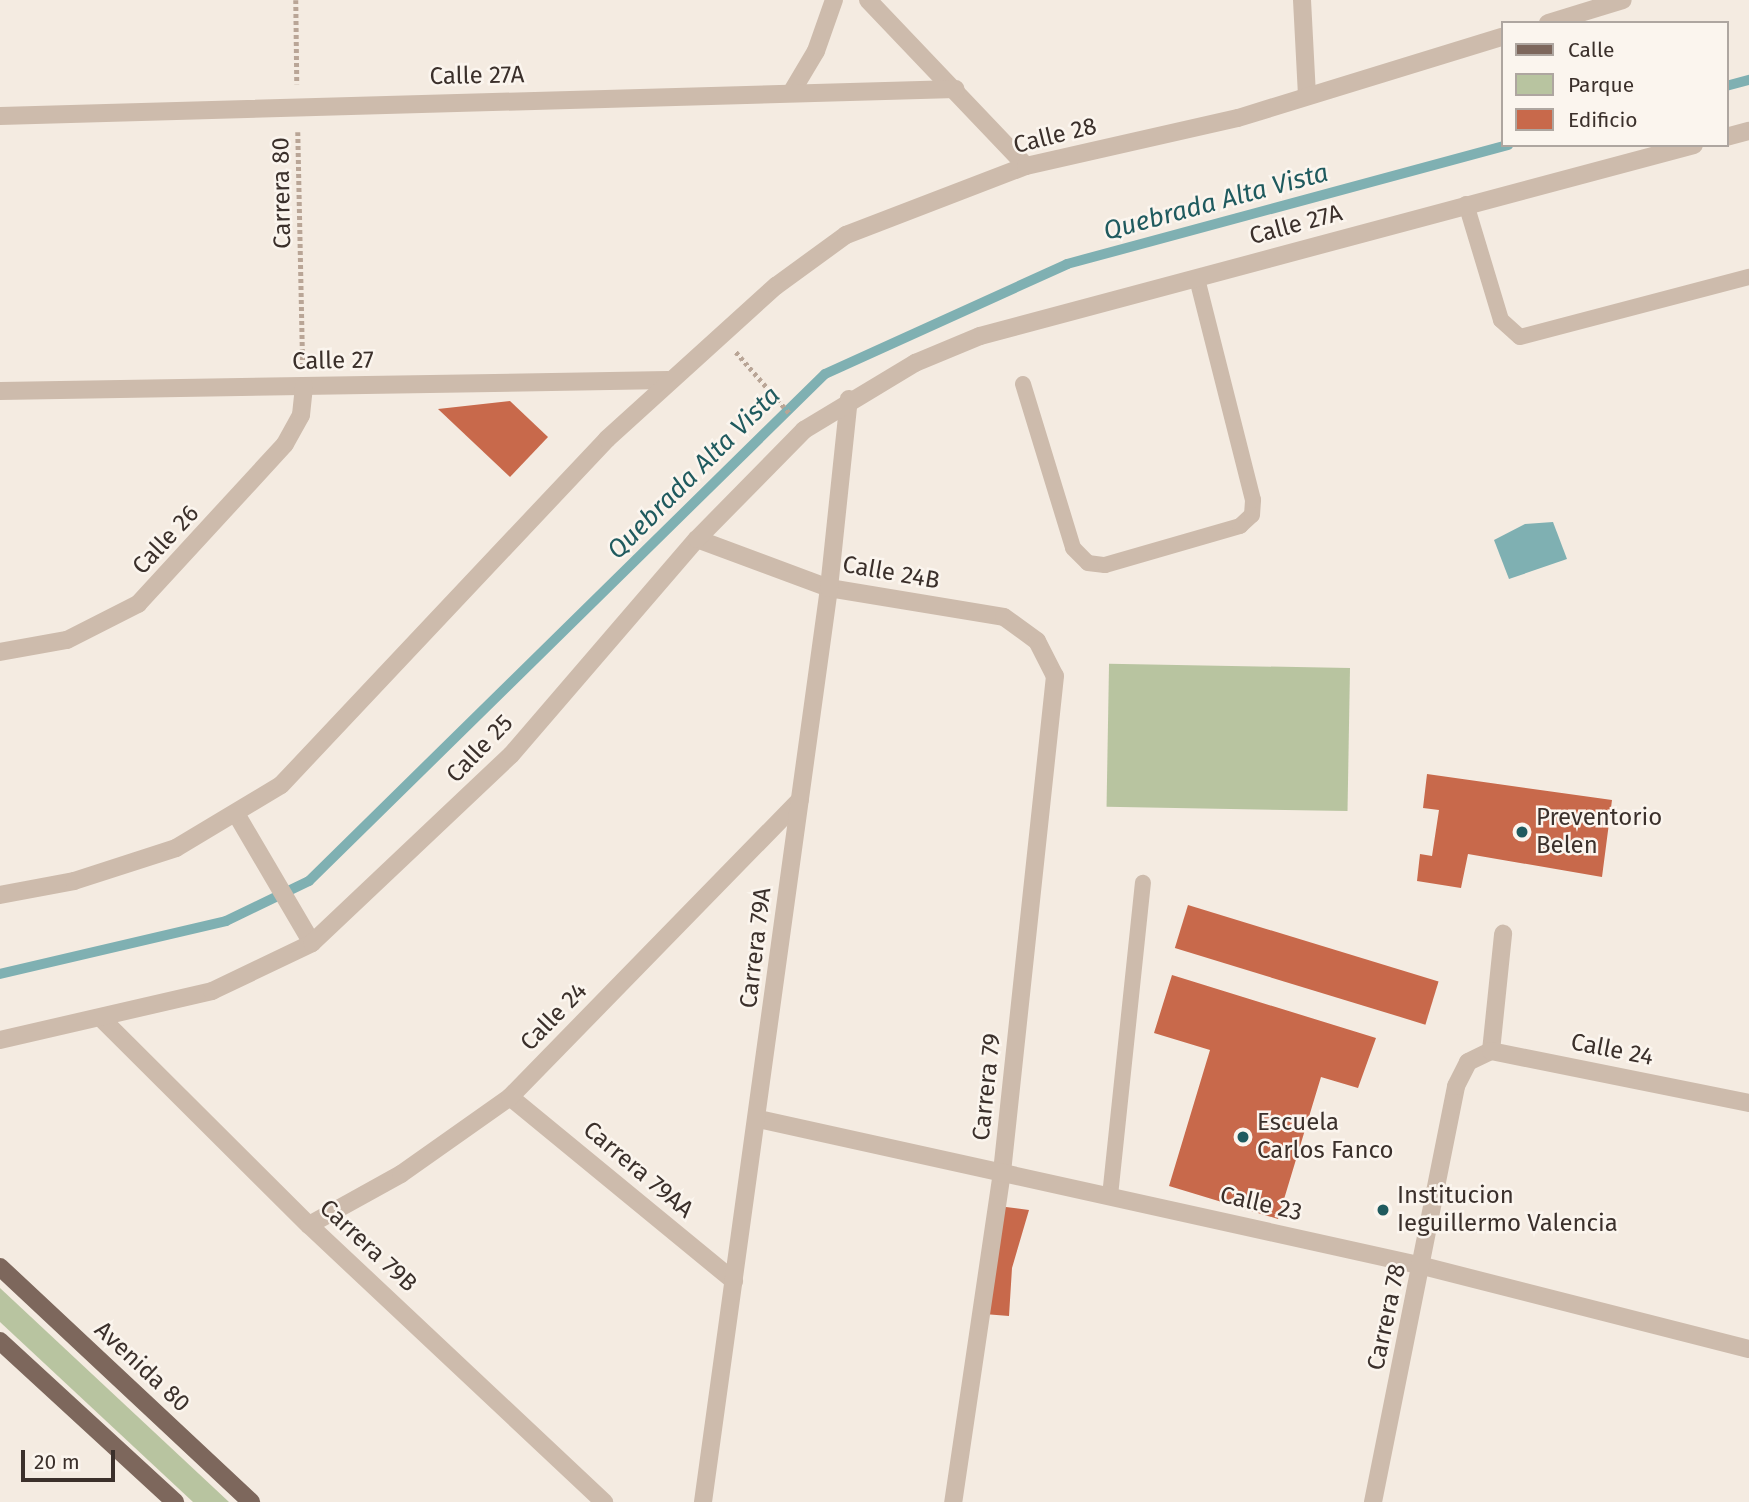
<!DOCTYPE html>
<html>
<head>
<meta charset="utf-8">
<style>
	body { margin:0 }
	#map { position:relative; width:1749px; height:1502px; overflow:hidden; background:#f4ebe1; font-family:"Fira Sans",sans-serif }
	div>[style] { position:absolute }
	.green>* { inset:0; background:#b8c4a0; transform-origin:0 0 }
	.water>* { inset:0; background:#7fb0b2 }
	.stream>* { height:10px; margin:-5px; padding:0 5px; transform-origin:5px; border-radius:5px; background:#7fb0b2 }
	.building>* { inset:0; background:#c8694b; transform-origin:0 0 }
	.path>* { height:4.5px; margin-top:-2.25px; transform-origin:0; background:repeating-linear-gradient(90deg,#b9a596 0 3.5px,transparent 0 7px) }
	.service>* { height:16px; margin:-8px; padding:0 8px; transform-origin:8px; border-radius:8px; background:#cdbbac }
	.minor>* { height:18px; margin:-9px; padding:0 9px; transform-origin:9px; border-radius:9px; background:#cdbbac }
	.tertiary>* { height:18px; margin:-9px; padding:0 9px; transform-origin:9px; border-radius:9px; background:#cdbbac }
	.primary>* { height:18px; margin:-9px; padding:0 9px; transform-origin:9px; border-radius:9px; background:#7d675c }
	.dots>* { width:19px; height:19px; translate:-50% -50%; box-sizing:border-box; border:4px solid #fbf5ee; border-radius:50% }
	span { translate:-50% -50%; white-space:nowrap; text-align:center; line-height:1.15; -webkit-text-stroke:5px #fbf5ee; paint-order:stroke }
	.street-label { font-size:24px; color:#3b302b }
	.poi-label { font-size:24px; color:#3b302b }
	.left { translate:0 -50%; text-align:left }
	.water-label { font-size:26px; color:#1f5a5e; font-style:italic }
	.legend { position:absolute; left:1501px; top:21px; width:228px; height:126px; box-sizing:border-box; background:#fbf5ee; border:2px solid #aea6a0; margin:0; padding:9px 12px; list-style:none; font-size:21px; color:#3b302b }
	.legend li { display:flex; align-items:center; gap:14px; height:35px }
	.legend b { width:35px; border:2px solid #aea6a0 }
	.scale { position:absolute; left:21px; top:1450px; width:94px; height:32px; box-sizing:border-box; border:4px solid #3b302b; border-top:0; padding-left:9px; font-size:21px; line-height:24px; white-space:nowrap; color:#3b302b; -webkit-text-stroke:5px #fbf5ee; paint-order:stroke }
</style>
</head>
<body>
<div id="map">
	<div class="green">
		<i style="left:1350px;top:668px;width:143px;height:241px;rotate:91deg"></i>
		<i style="clip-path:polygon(0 1288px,229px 1502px,193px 1502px,0 1322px)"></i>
	</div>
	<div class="water">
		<i style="clip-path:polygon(1553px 522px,1567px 559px,1509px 579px,1494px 540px,1525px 524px)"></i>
	</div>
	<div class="stream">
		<i style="left:1726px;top:86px;width:24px;rotate:-15deg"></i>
		<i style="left:0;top:974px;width:232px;rotate:-13.2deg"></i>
		<i style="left:226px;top:921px;width:92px;rotate:-25.7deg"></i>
		<i style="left:309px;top:881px;width:723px;rotate:-44.5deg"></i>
		<i style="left:825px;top:374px;width:266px;rotate:-24.4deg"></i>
		<i style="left:1067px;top:264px;width:457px;rotate:-15.1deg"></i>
	</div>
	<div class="building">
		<i style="clip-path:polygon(510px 401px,548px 437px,510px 477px,438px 409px)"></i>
		<i style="clip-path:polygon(1427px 774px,1612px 800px,1602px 877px,1468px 854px,1461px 888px,1417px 881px,1420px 854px,1432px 856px,1439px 810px,1423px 808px)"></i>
		<i style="left:1188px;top:905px;width:262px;height:45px;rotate:17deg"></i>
		<i style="clip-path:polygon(1172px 975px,1376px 1038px,1358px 1088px,1321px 1077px,1278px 1219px,1169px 1186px,1210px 1050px,1154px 1033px)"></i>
		<i style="clip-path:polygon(998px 1206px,1029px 1210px,1012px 1268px,1009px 1316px,984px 1314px)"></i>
	</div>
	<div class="path">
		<i style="left:296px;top:0;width:84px;rotate:89.3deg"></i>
		<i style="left:298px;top:132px;width:232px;rotate:88.8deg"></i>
		<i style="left:736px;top:352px;width:82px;rotate:48.9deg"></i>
	</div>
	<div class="service">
		<i style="left:1466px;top:204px;width:121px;rotate:73.2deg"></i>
		<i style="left:1501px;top:320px;width:25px;rotate:42deg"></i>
		<i style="left:1520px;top:337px;width:237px;rotate:-14.7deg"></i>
		<i style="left:1023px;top:384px;width:171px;rotate:73deg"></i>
		<i style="left:1073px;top:548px;width:21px;rotate:45deg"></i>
		<i style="left:1088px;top:563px;width:17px;rotate:7deg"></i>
		<i style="left:1105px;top:565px;width:141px;rotate:-16.1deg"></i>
		<i style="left:1240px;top:526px;width:16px;rotate:-43deg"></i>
		<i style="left:1252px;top:515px;width:15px;rotate:-86deg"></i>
		<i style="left:1253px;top:500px;width:229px;rotate:-104.2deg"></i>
		<i style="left:1110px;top:1196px;width:315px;rotate:-84deg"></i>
	</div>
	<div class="minor">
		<i style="left:868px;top:0;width:229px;rotate:46.4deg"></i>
		<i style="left:1302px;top:0;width:96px;rotate:87deg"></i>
		<i style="left:791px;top:93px;width:49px;rotate:-59.2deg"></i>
		<i style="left:816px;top:51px;width:54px;rotate:-70.6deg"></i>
		<i style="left:0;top:116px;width:956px;rotate:-1.62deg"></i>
		<i style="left:0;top:391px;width:668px;rotate:-0.94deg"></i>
		<i style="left:697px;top:539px;width:141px;rotate:20.4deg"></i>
		<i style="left:829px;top:588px;width:177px;rotate:9.4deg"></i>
		<i style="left:1004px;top:617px;width:41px;rotate:36deg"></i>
		<i style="left:1037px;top:641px;width:39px;rotate:63deg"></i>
		<i style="left:1055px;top:676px;width:499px;rotate:96.1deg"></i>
		<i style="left:1002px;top:1172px;width:334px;rotate:98.4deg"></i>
		<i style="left:0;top:652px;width:68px;rotate:-10.2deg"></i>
		<i style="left:67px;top:640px;width:80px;rotate:-26.9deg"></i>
		<i style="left:138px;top:604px;width:217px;rotate:-47.4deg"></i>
		<i style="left:285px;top:444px;width:33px;rotate:-61deg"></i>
		<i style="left:301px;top:415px;width:29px;rotate:-84deg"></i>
		<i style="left:103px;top:1020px;width:291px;rotate:44.9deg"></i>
		<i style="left:309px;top:1225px;width:405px;rotate:43.2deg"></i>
		<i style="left:1491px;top:1051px;width:118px;rotate:-84.1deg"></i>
		<i style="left:510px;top:1097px;width:290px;rotate:39.4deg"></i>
		<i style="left:759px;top:1119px;width:680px;rotate:12.48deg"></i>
		<i style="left:1423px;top:1266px;width:336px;rotate:14.3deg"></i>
		<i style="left:309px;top:1225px;width:105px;rotate:-29deg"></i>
		<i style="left:401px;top:1174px;width:133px;rotate:-35.2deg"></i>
		<i style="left:510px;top:1097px;width:415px;rotate:-45.7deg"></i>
		<i style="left:703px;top:1502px;width:923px;rotate:-82.15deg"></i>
		<i style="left:829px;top:588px;width:190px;rotate:-84deg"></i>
		<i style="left:1373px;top:1502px;width:424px;rotate:-78.7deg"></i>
		<i style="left:1456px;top:1086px;width:27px;rotate:-63deg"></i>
		<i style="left:1468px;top:1062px;width:25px;rotate:-26deg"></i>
		<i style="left:1491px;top:1051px;width:263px;rotate:11.4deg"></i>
	</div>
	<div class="tertiary">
		<i style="left:1548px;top:23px;width:78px;rotate:-17deg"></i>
		<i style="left:1726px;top:137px;width:24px;rotate:-15deg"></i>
		<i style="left:238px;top:817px;width:146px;rotate:59.6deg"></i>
		<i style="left:0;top:895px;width:75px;rotate:-10.7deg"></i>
		<i style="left:74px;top:881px;width:107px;rotate:-17.9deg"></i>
		<i style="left:176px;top:848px;width:122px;rotate:-31deg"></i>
		<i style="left:281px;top:785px;width:475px;rotate:-46.7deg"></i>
		<i style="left:607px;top:439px;width:228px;rotate:-42.2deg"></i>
		<i style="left:776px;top:286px;width:87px;rotate:-36.1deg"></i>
		<i style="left:846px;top:235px;width:193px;rotate:-21deg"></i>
		<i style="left:1026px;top:166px;width:217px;rotate:-12.8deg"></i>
		<i style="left:1238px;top:118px;width:276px;rotate:-17.1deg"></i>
		<i style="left:0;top:1040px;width:218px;rotate:-13deg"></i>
		<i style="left:212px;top:991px;width:111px;rotate:-25.6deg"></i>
		<i style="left:312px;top:943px;width:274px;rotate:-43.4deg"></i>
		<i style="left:511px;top:755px;width:285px;rotate:-49.3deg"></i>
		<i style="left:697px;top:539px;width:153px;rotate:-45.5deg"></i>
		<i style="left:804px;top:430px;width:130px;rotate:-31.1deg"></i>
		<i style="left:915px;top:363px;width:70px;rotate:-22.6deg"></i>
		<i style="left:980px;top:336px;width:739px;rotate:-14.98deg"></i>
	</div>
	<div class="primary">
		<i style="left:0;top:1267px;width:344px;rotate:43.1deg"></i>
		<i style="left:0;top:1341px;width:238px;rotate:42.6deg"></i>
	</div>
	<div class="dots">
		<i style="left:1522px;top:832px;background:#1f5a5e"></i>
		<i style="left:1243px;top:1137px;background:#1f5a5e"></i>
		<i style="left:1383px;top:1210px;background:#1f5a5e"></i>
	</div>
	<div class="street-label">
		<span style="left:477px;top:76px;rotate:-1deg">Calle 27A</span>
		<span style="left:1055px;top:136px;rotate:-14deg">Calle 28</span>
		<span style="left:282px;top:193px;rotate:-91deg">Carrera 80</span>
		<span style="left:1296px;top:225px;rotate:-15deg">Calle 27A</span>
		<span style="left:333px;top:361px;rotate:-1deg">Calle 27</span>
		<span style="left:166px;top:540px;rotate:-47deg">Calle 26</span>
		<span style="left:891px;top:573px;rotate:10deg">Calle 24B</span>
		<span style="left:480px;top:749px;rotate:-46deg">Calle 25</span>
		<span style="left:756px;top:948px;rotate:-83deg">Carrera 79A</span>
		<span style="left:554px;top:1017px;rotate:-46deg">Calle 24</span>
		<span style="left:1612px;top:1050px;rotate:11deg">Calle 24</span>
		<span style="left:987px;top:1087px;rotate:-84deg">Carrera 79</span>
		<span style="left:638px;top:1170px;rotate:40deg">Carrera 79AA</span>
		<span style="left:1261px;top:1204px;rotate:13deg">Calle 23</span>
		<span style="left:368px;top:1246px;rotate:43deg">Carrera 79B</span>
		<span style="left:1387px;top:1317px;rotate:-78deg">Carrera 78</span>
		<span style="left:142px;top:1367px;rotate:43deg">Avenida 80</span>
	</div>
	<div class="poi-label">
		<span class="left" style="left:1536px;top:832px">Preventorio<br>Belen</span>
		<span class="left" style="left:1257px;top:1137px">Escuela<br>Carlos Fanco</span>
		<span class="left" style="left:1397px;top:1210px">Institucion<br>Ieguillermo Valencia</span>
	</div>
	<div class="water-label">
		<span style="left:1216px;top:202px;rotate:-15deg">Quebrada Alta Vista</span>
		<span style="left:694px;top:473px;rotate:-45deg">Quebrada Alta Vista</span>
	</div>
	<ul class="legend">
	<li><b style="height:9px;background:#7d675c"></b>Calle</li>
	<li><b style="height:19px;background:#b8c4a0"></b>Parque</li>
	<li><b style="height:19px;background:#c8694b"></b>Edificio</li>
	</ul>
	<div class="scale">20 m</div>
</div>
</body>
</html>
